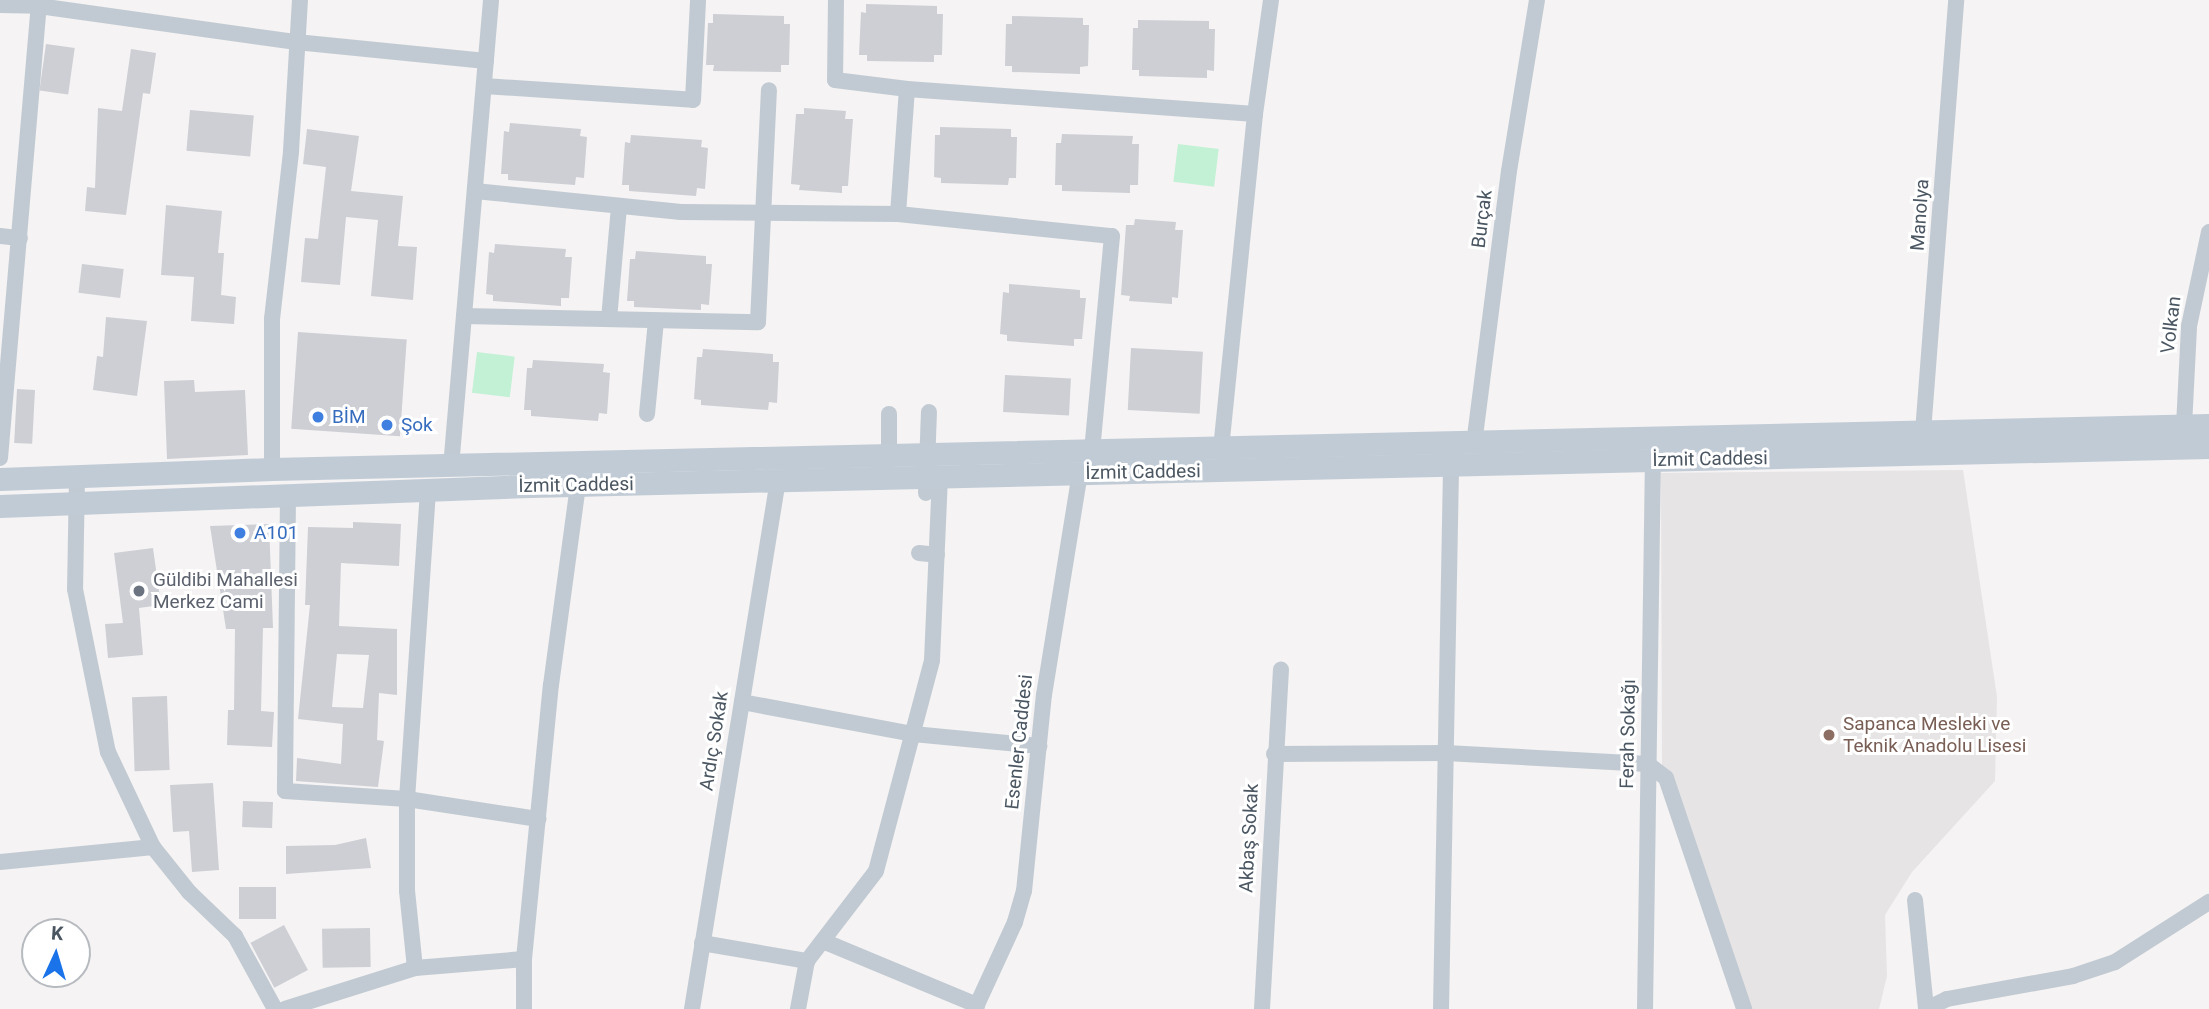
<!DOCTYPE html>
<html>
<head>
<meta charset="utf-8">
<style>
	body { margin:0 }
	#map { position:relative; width:2209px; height:1009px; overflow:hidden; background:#f5f3f3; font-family:Roboto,sans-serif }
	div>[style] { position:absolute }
	.education>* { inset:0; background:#e6e4e5 }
	.green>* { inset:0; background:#c3f1d5; transform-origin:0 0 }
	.building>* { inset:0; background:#cdcfd5; transform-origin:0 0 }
	.street>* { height:16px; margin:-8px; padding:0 8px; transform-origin:8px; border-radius:8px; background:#c1cad2 }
	.secondary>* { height:23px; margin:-11.5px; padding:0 11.5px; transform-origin:11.5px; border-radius:11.5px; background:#c1cbd6 }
	.dots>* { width:19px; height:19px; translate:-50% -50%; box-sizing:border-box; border:4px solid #fff; border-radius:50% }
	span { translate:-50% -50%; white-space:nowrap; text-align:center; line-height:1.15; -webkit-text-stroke:6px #fff; paint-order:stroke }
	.street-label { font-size:19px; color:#4a5661 }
	.shop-label { font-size:19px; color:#366cbe }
	.left { translate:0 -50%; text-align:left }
	.worship-label { font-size:19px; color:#5b616d }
	.education-label { font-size:19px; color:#785e54 }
	.north { position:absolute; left:21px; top:918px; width:70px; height:70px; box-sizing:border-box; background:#fff; border:2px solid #b7bbc0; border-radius:50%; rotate:4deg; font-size:19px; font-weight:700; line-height:28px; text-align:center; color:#4a5661 }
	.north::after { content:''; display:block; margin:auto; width:24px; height:32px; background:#1a73e8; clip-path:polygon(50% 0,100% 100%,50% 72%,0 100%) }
</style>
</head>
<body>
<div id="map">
	<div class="education">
		<i style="clip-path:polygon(1963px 470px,1997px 697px,1995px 781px,1912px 872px,1885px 915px,1887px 976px,1879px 1009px,1748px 1009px,1662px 772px,1661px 473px)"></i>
	</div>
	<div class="green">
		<i style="left:1178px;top:144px;width:41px;height:38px;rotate:7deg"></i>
		<i style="left:477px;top:352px;width:38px;height:41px;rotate:7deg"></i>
	</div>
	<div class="building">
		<i style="clip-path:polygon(866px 4px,937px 6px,937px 14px,943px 14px,942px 55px,934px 55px,934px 62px,867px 61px,867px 55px,859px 55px,861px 12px,866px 13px)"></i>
		<i style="clip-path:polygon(713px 14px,784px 16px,784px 24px,790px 24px,789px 65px,781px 65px,781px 72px,713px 71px,714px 65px,706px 65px,708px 23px,713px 23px)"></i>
		<i style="clip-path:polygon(1012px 16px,1083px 18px,1083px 25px,1089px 25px,1088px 66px,1080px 67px,1080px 74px,1012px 72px,1012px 66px,1005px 66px,1006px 24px,1012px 24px)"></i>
		<i style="clip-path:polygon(1138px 20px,1209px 21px,1209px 29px,1215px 29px,1214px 71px,1207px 70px,1207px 78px,1139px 76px,1139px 70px,1132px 70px,1133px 28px,1138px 28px)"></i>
		<i style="left:46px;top:44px;width:29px;height:47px;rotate:8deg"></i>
		<i style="clip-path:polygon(131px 49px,156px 53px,150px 94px,143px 93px,126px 215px,85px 211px,87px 187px,95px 188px,98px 108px,122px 111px)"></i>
		<i style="clip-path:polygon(804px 108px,846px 111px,845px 119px,853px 119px,848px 186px,842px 186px,842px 193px,799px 190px,800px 185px,791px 184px,796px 114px,804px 114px)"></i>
		<i style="left:190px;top:110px;width:64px;height:41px;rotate:5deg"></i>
		<i style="clip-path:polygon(510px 123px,581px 129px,580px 136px,587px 137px,584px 178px,576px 177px,575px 185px,508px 180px,508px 174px,501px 174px,504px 131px,509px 132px)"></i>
		<i style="clip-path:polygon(940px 127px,1011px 129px,1011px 137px,1017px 137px,1016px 178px,1009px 178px,1008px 185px,941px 183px,941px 178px,934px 177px,935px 135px,940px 135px)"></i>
		<i style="clip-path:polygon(307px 129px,359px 136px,351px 191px,403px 196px,398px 246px,417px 247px,413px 300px,371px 296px,378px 220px,346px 217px,340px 285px,301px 282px,305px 238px,318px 239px,326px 167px,303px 164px)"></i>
		<i style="clip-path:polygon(1062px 134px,1133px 136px,1132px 144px,1139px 144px,1138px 185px,1130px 185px,1130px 193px,1062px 191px,1062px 185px,1055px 185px,1056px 143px,1061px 143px)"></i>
		<i style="clip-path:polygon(631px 135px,702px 140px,701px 147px,708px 148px,705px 189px,697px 188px,696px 196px,629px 191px,629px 185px,622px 185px,625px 142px,630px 143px)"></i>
		<i style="clip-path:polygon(166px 205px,222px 211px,218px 253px,224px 253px,221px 295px,236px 297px,234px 324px,191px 321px,194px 277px,161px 275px)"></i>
		<i style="clip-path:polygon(1135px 219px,1176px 222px,1175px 230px,1183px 230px,1178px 298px,1172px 297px,1172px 304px,1129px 301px,1130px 296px,1121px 295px,1126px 225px,1134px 225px)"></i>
		<i style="clip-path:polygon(495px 244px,566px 249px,565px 257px,572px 257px,569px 298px,561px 298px,561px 306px,493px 301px,493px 295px,486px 294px,489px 252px,494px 253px)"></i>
		<i style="clip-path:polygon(636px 251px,706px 256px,706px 264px,712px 264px,709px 305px,701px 304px,701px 310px,634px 307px,634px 301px,627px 301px,630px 259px,635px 259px)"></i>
		<i style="left:82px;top:264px;width:42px;height:29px;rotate:7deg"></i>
		<i style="clip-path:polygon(1009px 284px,1080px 290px,1080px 298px,1086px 298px,1082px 339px,1074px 339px,1074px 346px,1007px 341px,1007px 335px,1000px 334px,1003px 292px,1009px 293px)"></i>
		<i style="clip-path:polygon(106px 317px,147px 321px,137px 396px,93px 390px,97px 356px,103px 357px)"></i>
		<i style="left:298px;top:332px;width:109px;height:97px;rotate:4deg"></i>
		<i style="left:1131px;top:348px;width:72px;height:62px;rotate:3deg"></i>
		<i style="clip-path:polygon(703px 349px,773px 354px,773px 362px,779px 362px,777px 403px,769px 402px,768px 410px,701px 405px,701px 400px,694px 399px,697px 357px,702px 357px)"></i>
		<i style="clip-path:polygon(533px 360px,604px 364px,603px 372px,610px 373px,607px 414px,599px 413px,598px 421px,531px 416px,531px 410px,524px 410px,527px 368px,532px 368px)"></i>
		<i style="left:1005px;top:375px;width:66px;height:37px;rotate:3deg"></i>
		<i style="clip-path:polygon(194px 380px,195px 392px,245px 390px,248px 455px,167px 459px,164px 381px)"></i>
		<i style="left:17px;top:389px;width:18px;height:54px;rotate:3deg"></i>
		<i style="clip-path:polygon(evenodd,353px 522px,401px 524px,399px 566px,341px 563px,339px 626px,397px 629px,397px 695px,379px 693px,377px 740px,384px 741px,378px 787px,296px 781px,297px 758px,341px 764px,343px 724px,298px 719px,310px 605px,305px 605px,308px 527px,353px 528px,353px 522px,337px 654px,369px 655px,363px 708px,332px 707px,337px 654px)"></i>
		<i style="clip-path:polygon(269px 524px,273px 628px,263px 628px,261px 711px,274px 712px,272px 747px,227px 745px,228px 710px,234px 710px,235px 629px,226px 629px,210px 526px)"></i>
		<i style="clip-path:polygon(153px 548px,161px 605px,139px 608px,143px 655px,108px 658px,105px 624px,123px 623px,114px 553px)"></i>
		<i style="left:167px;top:696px;width:74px;height:35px;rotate:88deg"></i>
		<i style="clip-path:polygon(213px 783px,219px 870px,192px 872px,189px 831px,173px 832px,170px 785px)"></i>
		<i style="left:243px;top:801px;width:30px;height:26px;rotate:2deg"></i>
		<i style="clip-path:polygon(366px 838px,371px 868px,286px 874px,286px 846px,335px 845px)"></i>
		<i style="left:276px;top:887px;width:32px;height:37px;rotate:90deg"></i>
		<i style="left:284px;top:925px;width:51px;height:38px;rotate:62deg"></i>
		<i style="left:370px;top:928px;width:39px;height:48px;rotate:89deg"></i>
	</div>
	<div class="street">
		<i style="left:836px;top:0;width:80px;rotate:90.7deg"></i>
		<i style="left:835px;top:80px;width:73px;rotate:7.1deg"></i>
		<i style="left:0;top:5px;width:39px;rotate:1deg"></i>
		<i style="left:39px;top:6px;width:260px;rotate:8deg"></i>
		<i style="left:296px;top:42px;width:191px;rotate:5.7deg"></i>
		<i style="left:484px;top:86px;width:209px;rotate:3.8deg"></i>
		<i style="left:693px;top:100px;width:100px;rotate:-87.1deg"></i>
		<i style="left:475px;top:191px;width:207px;rotate:5.8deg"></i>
		<i style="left:681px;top:212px;width:217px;rotate:0.5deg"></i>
		<i style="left:898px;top:214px;width:215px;rotate:5.9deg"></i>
		<i style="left:1112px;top:236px;width:216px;rotate:95.3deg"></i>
		<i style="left:898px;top:214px;width:125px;rotate:-85.9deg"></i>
		<i style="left:907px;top:89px;width:349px;rotate:4.1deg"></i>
		<i style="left:0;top:236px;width:20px;rotate:6deg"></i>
		<i style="left:464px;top:316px;width:294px;rotate:1.2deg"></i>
		<i style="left:758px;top:322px;width:232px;rotate:-87.3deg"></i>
		<i style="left:609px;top:319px;width:113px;rotate:-84.9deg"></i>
		<i style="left:647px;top:414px;width:94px;rotate:-84.5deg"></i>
		<i style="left:2184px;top:426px;width:100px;rotate:-87.1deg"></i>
		<i style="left:2189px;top:326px;width:96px;rotate:-78deg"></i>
		<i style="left:1923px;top:432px;width:433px;rotate:-85.6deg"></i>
		<i style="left:1474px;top:444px;width:275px;rotate:-82.7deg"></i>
		<i style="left:1509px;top:171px;width:173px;rotate:-80.7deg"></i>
		<i style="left:1221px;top:449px;width:337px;rotate:-84.2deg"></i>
		<i style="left:1255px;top:114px;width:115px;rotate:-82deg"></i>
		<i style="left:889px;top:456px;width:42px;rotate:-90deg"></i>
		<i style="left:0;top:458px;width:454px;rotate:-85.1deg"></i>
		<i style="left:39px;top:6px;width:8px;rotate:-45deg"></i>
		<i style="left:451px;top:467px;width:469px;rotate:-85.1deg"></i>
		<i style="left:272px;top:469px;width:150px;rotate:-90deg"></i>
		<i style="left:272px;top:319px;width:169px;rotate:-83.5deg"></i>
		<i style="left:291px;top:151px;width:151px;rotate:-86.6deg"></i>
		<i style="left:77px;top:477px;width:112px;rotate:91deg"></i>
		<i style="left:75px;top:589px;width:166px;rotate:78.6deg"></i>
		<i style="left:108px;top:752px;width:105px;rotate:64.7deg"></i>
		<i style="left:153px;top:847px;width:58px;rotate:51.3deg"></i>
		<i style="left:189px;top:892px;width:64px;rotate:43.7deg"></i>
		<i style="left:235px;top:936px;width:83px;rotate:61.3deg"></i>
		<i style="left:926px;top:493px;width:81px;rotate:-87.9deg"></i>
		<i style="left:288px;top:495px;width:296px;rotate:90.6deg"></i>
		<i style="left:285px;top:791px;width:122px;rotate:3.8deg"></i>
		<i style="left:407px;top:799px;width:133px;rotate:8.7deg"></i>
		<i style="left:919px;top:553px;width:18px;rotate:6deg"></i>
		<i style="left:742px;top:702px;width:174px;rotate:10.6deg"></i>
		<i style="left:913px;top:734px;width:127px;rotate:5.4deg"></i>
		<i style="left:1274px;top:754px;width:172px;rotate:-0.3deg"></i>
		<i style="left:1446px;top:753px;width:202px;rotate:3.1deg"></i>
		<i style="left:1648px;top:764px;width:23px;rotate:38deg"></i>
		<i style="left:1666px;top:778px;width:244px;rotate:71.3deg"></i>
		<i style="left:0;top:862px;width:154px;rotate:-5.6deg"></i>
		<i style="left:1915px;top:900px;width:110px;rotate:84.2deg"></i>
		<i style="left:823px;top:941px;width:167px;rotate:22.6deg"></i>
		<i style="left:702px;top:943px;width:107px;rotate:9.7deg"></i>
		<i style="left:415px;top:968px;width:77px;rotate:-95.9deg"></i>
		<i style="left:407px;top:891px;width:92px;rotate:-90deg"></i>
		<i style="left:407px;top:799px;width:310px;rotate:-86.1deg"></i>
		<i style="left:285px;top:1009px;width:136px;rotate:-17.5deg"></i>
		<i style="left:415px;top:968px;width:109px;rotate:-4.7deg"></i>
		<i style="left:524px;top:1009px;width:50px;rotate:-90deg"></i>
		<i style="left:524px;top:959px;width:275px;rotate:-84.4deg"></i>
		<i style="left:551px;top:685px;width:203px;rotate:-82.3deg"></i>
		<i style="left:692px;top:1009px;width:536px;rotate:-80.77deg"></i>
		<i style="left:798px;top:1009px;width:49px;rotate:-79.4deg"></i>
		<i style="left:807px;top:961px;width:113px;rotate:-52.5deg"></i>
		<i style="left:876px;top:871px;width:218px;rotate:-75.1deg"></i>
		<i style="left:932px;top:660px;width:184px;rotate:-87.5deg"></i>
		<i style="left:975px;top:1009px;width:96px;rotate:-65.3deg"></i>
		<i style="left:1015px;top:922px;width:32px;rotate:-74deg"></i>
		<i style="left:1024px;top:891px;width:197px;rotate:-84.2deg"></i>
		<i style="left:1044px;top:695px;width:225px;rotate:-80.8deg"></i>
		<i style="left:1262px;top:1009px;width:340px;rotate:-86.8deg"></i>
		<i style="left:1441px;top:1009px;width:543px;rotate:-88.94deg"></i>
		<i style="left:1645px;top:1009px;width:549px;rotate:-89.17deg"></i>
		<i style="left:1927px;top:1009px;width:22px;rotate:-27deg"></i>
		<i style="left:1947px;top:999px;width:128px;rotate:-10.3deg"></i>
		<i style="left:2073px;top:976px;width:44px;rotate:-18.4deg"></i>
		<i style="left:2115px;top:962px;width:112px;rotate:-32.6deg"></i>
	</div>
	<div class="secondary">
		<i style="left:0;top:479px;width:272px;rotate:-2.1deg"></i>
		<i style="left:272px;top:469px;width:1937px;rotate:-1.3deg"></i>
		<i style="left:0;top:506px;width:530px;rotate:-2.16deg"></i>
		<i style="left:530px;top:486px;width:1679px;rotate:-1.33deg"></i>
	</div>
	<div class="dots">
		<i style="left:318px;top:417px;background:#3f7fe0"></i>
		<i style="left:387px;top:425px;background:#3f7fe0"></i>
		<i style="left:240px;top:533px;background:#3f7fe0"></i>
		<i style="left:139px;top:591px;background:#6b7280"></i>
		<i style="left:1829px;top:735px;background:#8d6e63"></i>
	</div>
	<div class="street-label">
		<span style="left:1920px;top:215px;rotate:-86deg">Manolya</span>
		<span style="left:1482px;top:219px;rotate:-83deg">Burçak</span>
		<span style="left:2171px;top:325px;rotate:-83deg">Volkan</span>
		<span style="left:1710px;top:459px;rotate:-1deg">İzmit Caddesi</span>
		<span style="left:1143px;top:472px;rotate:-1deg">İzmit Caddesi</span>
		<span style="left:576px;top:485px;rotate:-1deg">İzmit Caddesi</span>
		<span style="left:1628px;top:734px;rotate:-89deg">Ferah Sokağı</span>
		<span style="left:714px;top:741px;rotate:-81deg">Ardıç Sokak</span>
		<span style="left:1019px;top:742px;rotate:-84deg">Esenler Caddesi</span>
		<span style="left:1249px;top:838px;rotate:-87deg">Akbaş Sokak</span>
	</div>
	<div class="shop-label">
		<span class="left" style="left:332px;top:417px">BİM</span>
		<span class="left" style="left:401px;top:425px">Şok</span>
		<span class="left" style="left:254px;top:533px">A101</span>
	</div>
	<div class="worship-label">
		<span class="left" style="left:153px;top:591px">Güldibi Mahallesi<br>Merkez Cami</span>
	</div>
	<div class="education-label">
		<span class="left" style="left:1843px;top:735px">Sapanca Mesleki ve<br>Teknik Anadolu Lisesi</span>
	</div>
	<div class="north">K</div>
</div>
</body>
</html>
